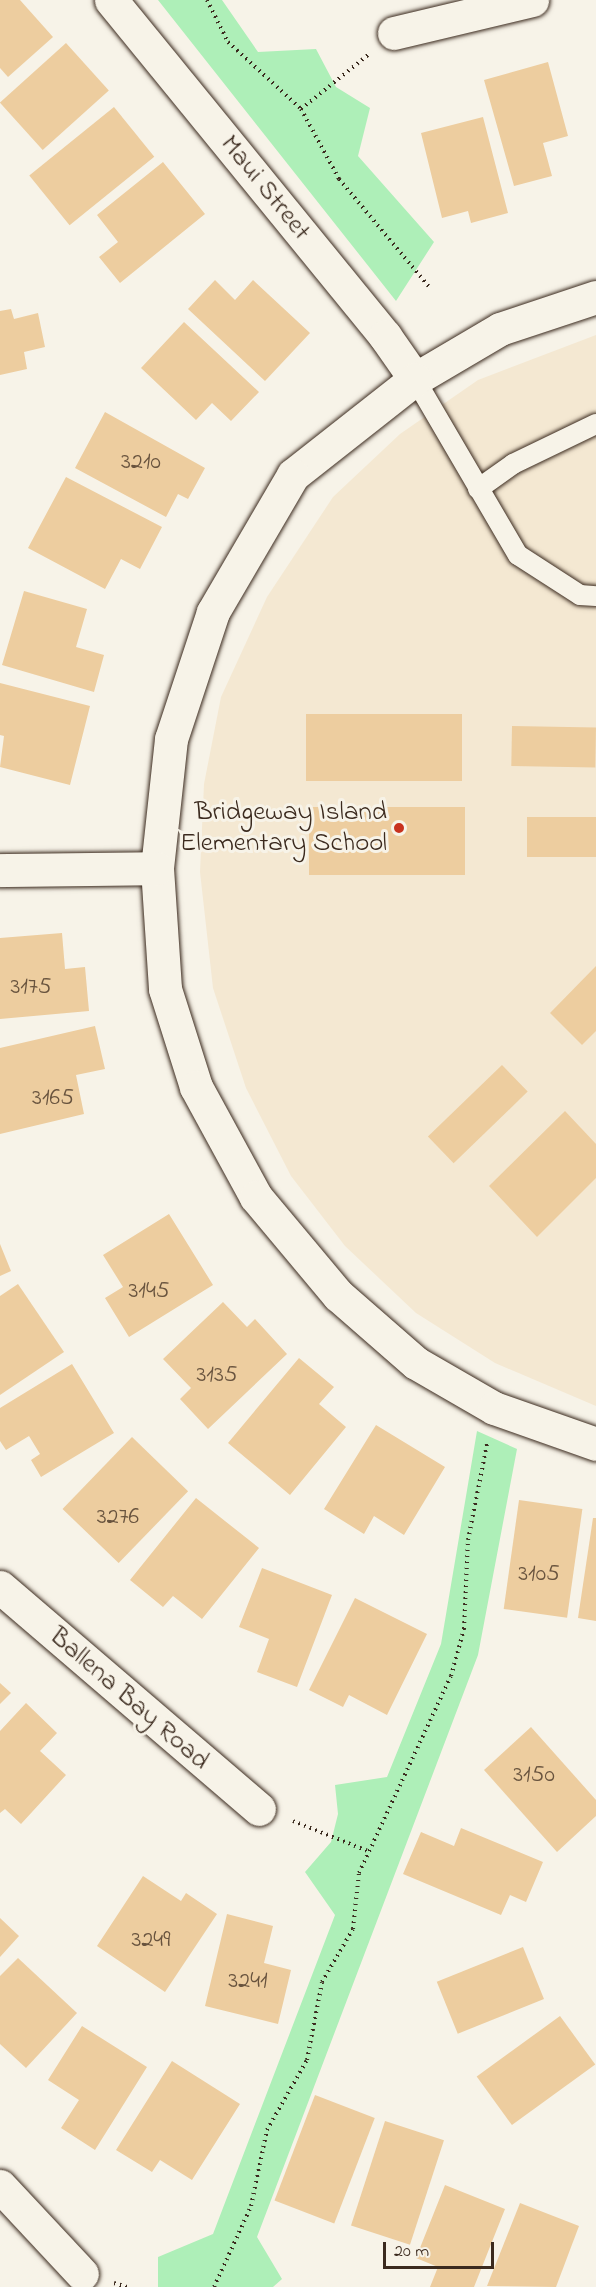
<!DOCTYPE html>
<html>
<head>
<meta charset="utf-8">
<style>
	body { margin:0 }
	#map { position:relative; width:596px; height:2287px; overflow:hidden; background:#f7f3e8; font-family:"Indie Flower",sans-serif }
	div>[style] { position:absolute }
	.built>* { inset:0; background:#f4e8d2 }
	.green>* { inset:0; background:#aeefb8 }
	.building>* { inset:0; background:#edcd9f; transform-origin:0 0 }
	.path>* { height:4px; margin-top:-2px; transform-origin:0; background:repeating-linear-gradient(90deg,#3b2a1e 0 1.5px,transparent 0 6px) }
	.roads { filter:drop-shadow(0 0 2px #3b2a1e) drop-shadow(0 0 2px #3b2a1e) }
	.service>* { height:20px; margin:-10px; padding:0 10px; transform-origin:10px; border-radius:10px; background:#f7f3e8 }
	.minor>* { height:33px; margin:-16.5px; padding:0 16.5px; transform-origin:16.5px; border-radius:16.5px; background:#f7f3e8 }
	.dots>* { width:16px; height:16px; translate:-50% -50%; box-sizing:border-box; border:3px solid #f7f3e8; border-radius:50% }
	span { translate:-50% -50%; white-space:nowrap; text-align:center; line-height:1.15; -webkit-text-stroke:6px #f7f3e8; paint-order:stroke }
	.number-label { font-size:24px; color:#68533e }
	.number-label span { -webkit-text-stroke-width:0 }
	.street-label { font-size:27px; color:#3b2a1e }
	.poi-label { font-size:27px; color:#3b2a1e }
	.right { translate:-100% -50%; text-align:right }
	.scale { position:absolute; left:383px; top:2242px; width:111px; height:27px; box-sizing:border-box; border:3px solid #3b2a1e; border-top:0; padding-left:8px; font-size:18px; line-height:21px; white-space:nowrap; color:#3b2a1e; -webkit-text-stroke:4px #f7f3e8; paint-order:stroke }
</style>
</head>
<body>
<div id="map">
	<div class="built">
		<i style="clip-path:polygon(596px 335px,596px 1406px,495px 1363px,416px 1313px,345px 1246px,291px 1176px,246px 1088px,213px 988px,200px 872px,204px 784px,221px 697px,267px 597px,333px 497px,400px 434px,478px 380px)"></i>
	</div>
	<div class="green">
		<i style="clip-path:polygon(158px 0,222px 0,258px 52px,316px 49px,336px 87px,370px 108px,358px 156px,434px 242px,396px 301px)"></i>
		<i style="clip-path:polygon(477px 1431px,517px 1449px,478px 1655px,257px 2237px,282px 2279px,273px 2287px,158px 2287px,158px 2257px,213px 2234px,335px 1915px,305px 1872px,331px 1842px,338px 1814px,335px 1785px,387px 1777px,441px 1644px)"></i>
	</div>
	<div class="building">
		<i style="clip-path:polygon(0 0,20px 0,53px 37px,8px 77px,0 68px)"></i>
		<i style="left:66px;top:43px;width:64px;height:89px;rotate:48deg"></i>
		<i style="clip-path:polygon(548px 62px,568px 136px,543px 143px,552px 176px,514px 186px,484px 80px)"></i>
		<i style="left:114px;top:107px;width:64px;height:109px;rotate:51deg"></i>
		<i style="clip-path:polygon(483px 117px,508px 213px,471px 223px,468px 211px,442px 218px,421px 133px)"></i>
		<i style="clip-path:polygon(163px 162px,205px 214px,120px 283px,99px 257px,118px 242px,97px 215px)"></i>
		<i style="clip-path:polygon(215px 280px,235px 300px,253px 280px,310px 333px,265px 381px,188px 309px)"></i>
		<i style="clip-path:polygon(11px 309px,14px 319px,38px 313px,45px 347px,24px 352px,27px 369px,0 375px,0 311px)"></i>
		<i style="clip-path:polygon(184px 322px,259px 392px,231px 421px,212px 403px,196px 420px,141px 368px)"></i>
		<i style="clip-path:polygon(105px 412px,205px 468px,188px 499px,178px 494px,166px 517px,75px 468px)"></i>
		<i style="clip-path:polygon(66px 477px,162px 527px,140px 569px,121px 559px,105px 589px,28px 548px)"></i>
		<i style="clip-path:polygon(24px 591px,87px 609px,76px 647px,104px 655px,94px 692px,2px 665px)"></i>
		<i style="clip-path:polygon(0 683px,90px 706px,70px 785px,0 767px,4px 736px,0 735px)"></i>
		<i style="left:306px;top:714px;width:156px;height:67px"></i>
		<i style="left:512px;top:726px;width:84px;height:40px;rotate:1deg"></i>
		<i style="left:309px;top:807px;width:156px;height:68px"></i>
		<i style="left:527px;top:817px;width:69px;height:40px"></i>
		<i style="clip-path:polygon(62px 933px,65px 969px,85px 967px,89px 1011px,0 1019px,0 938px)"></i>
		<i style="clip-path:polygon(596px 966px,596px 1031px,582px 1045px,550px 1013px)"></i>
		<i style="clip-path:polygon(95px 1026px,105px 1069px,76px 1075px,84px 1114px,0 1134px,0 1048px)"></i>
		<i style="left:502px;top:1065px;width:37px;height:103px;rotate:46deg"></i>
		<i style="clip-path:polygon(565px 1111px,596px 1144px,596px 1178px,537px 1237px,489px 1186px)"></i>
		<i style="clip-path:polygon(169px 1214px,213px 1285px,129px 1337px,105px 1298px,123px 1287px,103px 1255px)"></i>
		<i style="clip-path:polygon(0 1244px,11px 1271px,0 1276px)"></i>
		<i style="clip-path:polygon(18px 1284px,64px 1352px,0 1395px,0 1296px)"></i>
		<i style="clip-path:polygon(223px 1302px,247px 1327px,255px 1319px,287px 1354px,208px 1429px,180px 1399px,191px 1388px,163px 1359px)"></i>
		<i style="clip-path:polygon(299px 1358px,334px 1387px,319px 1404px,346px 1427px,290px 1495px,228px 1443px)"></i>
		<i style="clip-path:polygon(72px 1364px,114px 1433px,41px 1477px,31px 1460px,40px 1454px,29px 1436px,6px 1450px,0 1441px,0 1408px)"></i>
		<i style="clip-path:polygon(376px 1425px,445px 1467px,404px 1535px,374px 1516px,364px 1534px,324px 1509px)"></i>
		<i style="left:132px;top:1437px;width:78px;height:100px;rotate:44deg"></i>
		<i style="clip-path:polygon(196px 1498px,259px 1548px,202px 1619px,173px 1596px,163px 1607px,130px 1580px)"></i>
		<i style="left:519px;top:1500px;width:64px;height:110px;rotate:8deg"></i>
		<i style="clip-path:polygon(593px 1518px,596px 1518px,596px 1621px,578px 1618px)"></i>
		<i style="clip-path:polygon(262px 1568px,332px 1595px,297px 1687px,257px 1672px,269px 1639px,239px 1627px)"></i>
		<i style="clip-path:polygon(355px 1598px,427px 1634px,387px 1715px,349px 1695px,343px 1707px,309px 1690px)"></i>
		<i style="clip-path:polygon(0 1683px,11px 1693px,0 1704px)"></i>
		<i style="clip-path:polygon(26px 1703px,57px 1733px,40px 1751px,66px 1775px,21px 1824px,5px 1809px,0 1813px,0 1731px)"></i>
		<i style="clip-path:polygon(531px 1727px,596px 1800px,596px 1816px,557px 1852px,484px 1770px)"></i>
		<i style="clip-path:polygon(461px 1828px,543px 1862px,526px 1902px,510px 1895px,501px 1915px,403px 1874px,421px 1832px,454px 1846px)"></i>
		<i style="clip-path:polygon(143px 1876px,181px 1901px,186px 1893px,217px 1914px,165px 1992px,97px 1946px)"></i>
		<i style="clip-path:polygon(227px 1914px,273px 1926px,264px 1963px,291px 1970px,278px 2024px,205px 2006px)"></i>
		<i style="clip-path:polygon(0 1918px,19px 1936px,0 1957px)"></i>
		<i style="left:523px;top:1947px;width:56px;height:93px;rotate:68deg"></i>
		<i style="clip-path:polygon(18px 1958px,77px 2013px,26px 2068px,0 2044px,0 1976px)"></i>
		<i style="left:560px;top:2016px;width:60px;height:103px;rotate:54deg"></i>
		<i style="clip-path:polygon(82px 2026px,147px 2067px,95px 2150px,61px 2128px,79px 2100px,48px 2080px)"></i>
		<i style="clip-path:polygon(172px 2061px,240px 2104px,192px 2180px,160px 2160px,152px 2172px,116px 2150px)"></i>
		<i style="left:315px;top:2095px;width:64px;height:113px;rotate:21deg"></i>
		<i style="left:385px;top:2121px;width:62px;height:110px;rotate:18deg"></i>
		<i style="clip-path:polygon(445px 2185px,505px 2209px,474px 2287px,430px 2287px,438px 2267px,416px 2258px)"></i>
		<i style="clip-path:polygon(520px 2203px,579px 2226px,556px 2287px,487px 2286px)"></i>
	</div>
	<div class="path">
		<i style="left:207px;top:0;width:47px;rotate:63.4deg"></i>
		<i style="left:228px;top:42px;width:99px;rotate:42.5deg"></i>
		<i style="left:301px;top:109px;width:80px;rotate:61.5deg"></i>
		<i style="left:339px;top:179px;width:142px;rotate:50.1deg"></i>
		<i style="left:301px;top:109px;width:86px;rotate:-38.9deg"></i>
		<i style="left:293px;top:1821px;width:83px;rotate:21.9deg"></i>
		<i style="left:114px;top:2283px;width:14px;rotate:17deg"></i>
		<i style="left:214px;top:2287px;width:89px;rotate:-65.4deg"></i>
		<i style="left:251px;top:2206px;width:78px;rotate:-78.1deg"></i>
		<i style="left:267px;top:2130px;width:81px;rotate:-60.3deg"></i>
		<i style="left:307px;top:2060px;width:79px;rotate:-79.1deg"></i>
		<i style="left:322px;top:1982px;width:61px;rotate:-59.7deg"></i>
		<i style="left:353px;top:1929px;width:56px;rotate:-83.9deg"></i>
		<i style="left:359px;top:1873px;width:217px;rotate:-65deg"></i>
		<i style="left:451px;top:1676px;width:49px;rotate:-74.5deg"></i>
		<i style="left:464px;top:1629px;width:89px;rotate:-87.4deg"></i>
		<i style="left:468px;top:1540px;width:98px;rotate:-78.8deg"></i>
	</div>
	<div class="roads">
		<div class="service">
			<i style="left:415px;top:379px;width:204px;rotate:59.7deg"></i>
			<i style="left:518px;top:555px;width:74px;rotate:32.8deg"></i>
			<i style="left:580px;top:595px;width:16px;rotate:4deg"></i>
			<i style="left:478px;top:489px;width:43px;rotate:-35.5deg"></i>
			<i style="left:513px;top:464px;width:92px;rotate:-25.7deg"></i>
		</div>
		<div class="minor">
			<i style="left:111px;top:0;width:434px;rotate:50.8deg"></i>
			<i style="left:385px;top:336px;width:52px;rotate:55.1deg"></i>
			<i style="left:394px;top:33px;width:142px;rotate:-13.4deg"></i>
			<i style="left:596px;top:297px;width:101px;rotate:161.6deg"></i>
			<i style="left:500px;top:329px;width:99px;rotate:149.5deg"></i>
			<i style="left:415px;top:379px;width:155px;rotate:141.8deg"></i>
			<i style="left:293px;top:475px;width:159px;rotate:120.3deg"></i>
			<i style="left:213px;top:612px;width:134px;rotate:108.3deg"></i>
			<i style="left:171px;top:739px;width:130px;rotate:96.2deg"></i>
			<i style="left:157px;top:868px;width:121px;rotate:86.2deg"></i>
			<i style="left:165px;top:989px;width:103px;rotate:72.4deg"></i>
			<i style="left:196px;top:1087px;width:125px;rotate:61.4deg"></i>
			<i style="left:256px;top:1197px;width:128px;rotate:50.1deg"></i>
			<i style="left:338px;top:1295px;width:103px;rotate:41.1deg"></i>
			<i style="left:416px;top:1363px;width:90px;rotate:30deg"></i>
			<i style="left:494px;top:1408px;width:108px;rotate:19.4deg"></i>
			<i style="left:0;top:870px;width:157px;rotate:-0.7deg"></i>
			<i style="left:0;top:1587px;width:341px;rotate:40.6deg"></i>
			<i style="left:0;top:2186px;width:120px;rotate:47deg"></i>
		</div>
	</div>
	<div class="dots">
		<i style="left:399px;top:828px;background:#c8321e"></i>
	</div>
	<div class="number-label">
		<span style="left:141px;top:463px">3210</span>
		<span style="left:31px;top:988px">3175</span>
		<span style="left:53px;top:1099px">3165</span>
		<span style="left:149px;top:1292px">3145</span>
		<span style="left:217px;top:1376px">3135</span>
		<span style="left:118px;top:1518px">3276</span>
		<span style="left:539px;top:1575px">3105</span>
		<span style="left:534px;top:1776px">3150</span>
		<span style="left:151px;top:1941px">3249</span>
		<span style="left:248px;top:1982px">3241</span>
	</div>
	<div class="street-label">
		<span style="left:265px;top:188px;rotate:51deg">Maui Street</span>
		<span style="left:129px;top:1699px;rotate:41deg">Ballena Bay Road</span>
	</div>
	<div class="poi-label">
		<span class="right" style="left:387px;top:828px">Bridgeway Island<br>Elementary School</span>
	</div>
	<div class="scale">20 m</div>
</div>
</body>
</html>
